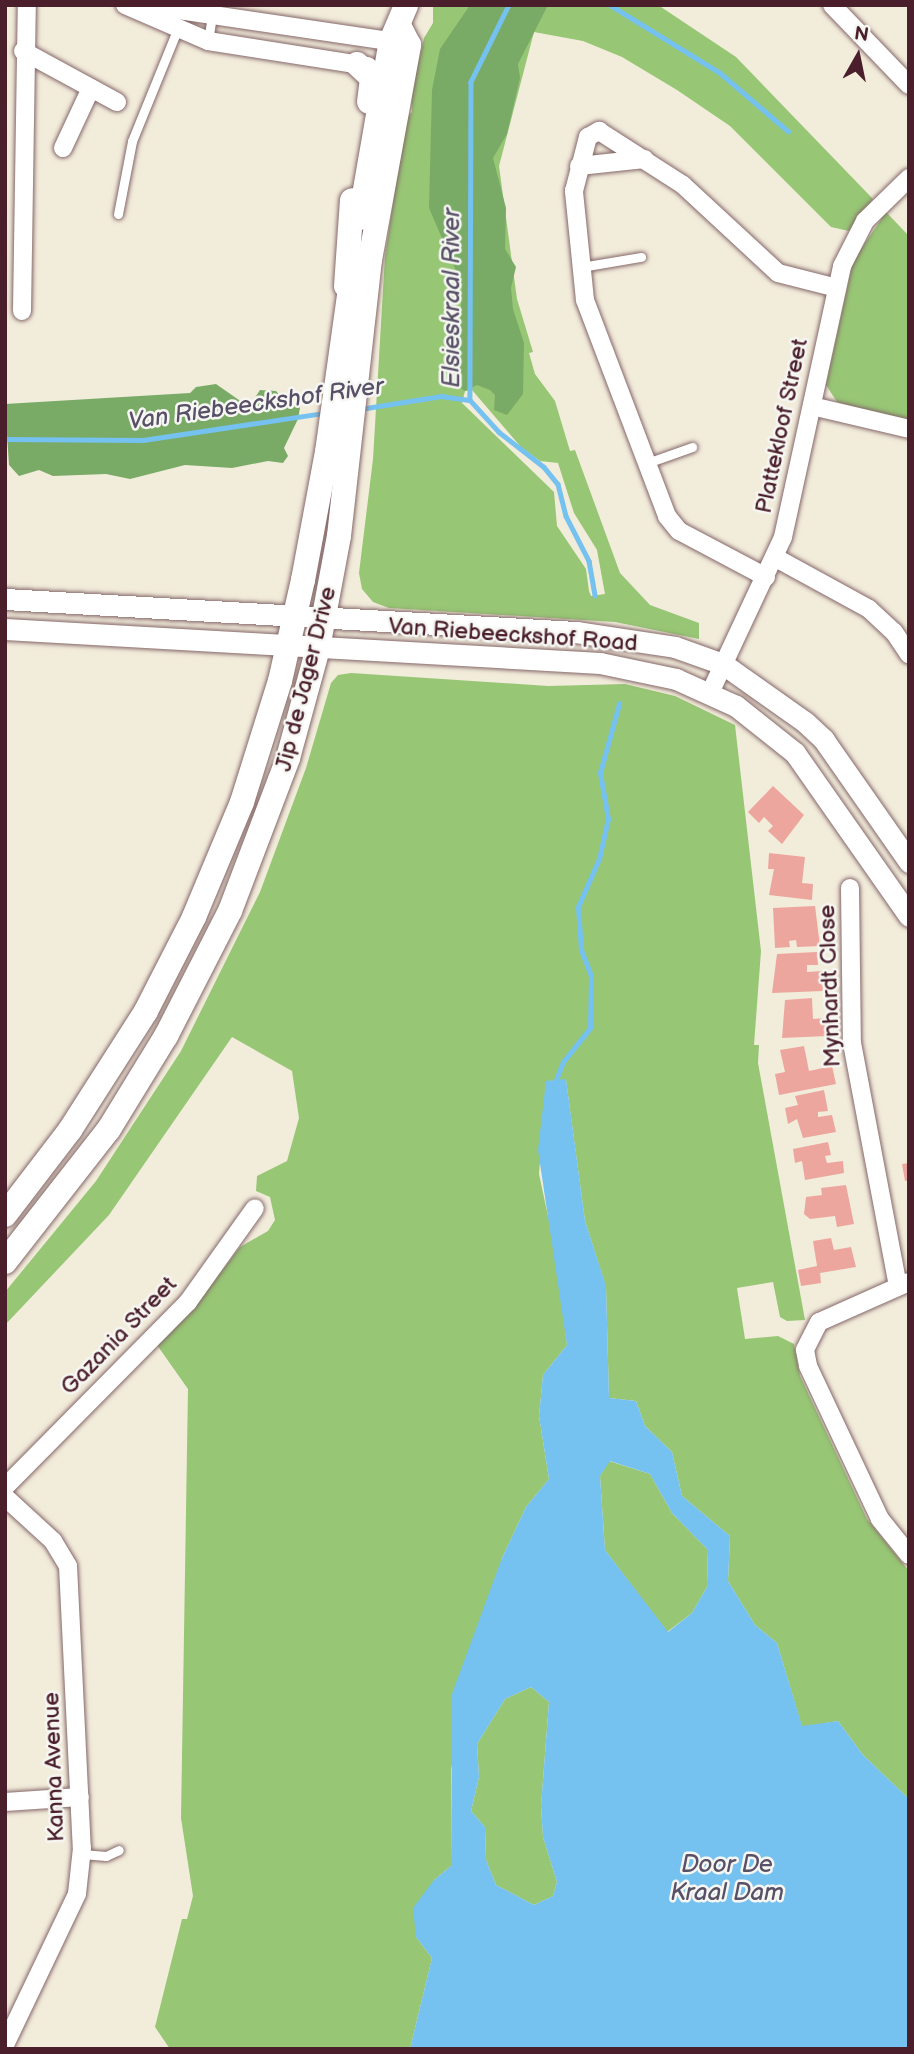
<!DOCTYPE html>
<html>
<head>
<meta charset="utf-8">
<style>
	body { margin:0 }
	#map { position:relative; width:914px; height:2054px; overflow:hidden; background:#f2ecdb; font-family:"Balsamiq Sans",sans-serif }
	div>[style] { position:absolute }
	.green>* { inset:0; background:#97c675 }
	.forest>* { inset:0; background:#79ab66 }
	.water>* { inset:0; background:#75c1ef }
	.stream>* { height:4.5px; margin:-2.25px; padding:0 2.25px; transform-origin:2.25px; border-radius:2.25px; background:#75c1ef }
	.building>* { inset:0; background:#eda69e }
	.roads { filter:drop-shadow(0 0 2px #856769) drop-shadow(0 0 2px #856769) }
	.service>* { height:9px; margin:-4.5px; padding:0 4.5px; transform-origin:4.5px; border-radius:4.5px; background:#fff }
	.minor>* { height:18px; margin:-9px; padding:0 9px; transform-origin:9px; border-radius:9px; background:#fff }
	.tertiary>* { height:21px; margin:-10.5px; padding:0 10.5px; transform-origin:10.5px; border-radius:10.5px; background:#fff }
	.secondary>* { height:24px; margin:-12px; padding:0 12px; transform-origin:12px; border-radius:12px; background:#fff }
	span { translate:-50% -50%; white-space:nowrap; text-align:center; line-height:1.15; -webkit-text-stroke:5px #f6f6f2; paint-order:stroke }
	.street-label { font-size:23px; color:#4a1f2b }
	.water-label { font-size:24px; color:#575066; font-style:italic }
	.frame { position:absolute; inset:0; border:7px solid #4a1f2b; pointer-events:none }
	.north { position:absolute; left:823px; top:21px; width:70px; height:70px; -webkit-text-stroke:5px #f6f6f2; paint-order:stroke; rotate:9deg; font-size:19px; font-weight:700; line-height:28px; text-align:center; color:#4a1f2b }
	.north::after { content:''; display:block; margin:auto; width:24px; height:32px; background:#4a1f2b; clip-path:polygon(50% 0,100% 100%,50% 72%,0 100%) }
</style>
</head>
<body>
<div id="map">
	<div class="green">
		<i style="clip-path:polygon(evenodd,433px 5px,658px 5px,736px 57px,873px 199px,849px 231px,831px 227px,730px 126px,677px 90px,622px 57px,583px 41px,534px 32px,499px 166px,517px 299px,533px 352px,529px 353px,535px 374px,555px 401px,570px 451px,575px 450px,620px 573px,650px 605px,699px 623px,699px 639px,615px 622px,389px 608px,373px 602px,362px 589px,359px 573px,373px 459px,385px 256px,406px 118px,412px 112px,411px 94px,424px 38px,433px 23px,433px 5px,472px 390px,521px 447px,540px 461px,558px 463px,574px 513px,597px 550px,605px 594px,591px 596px,589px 591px,586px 569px,557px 526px,554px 492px,462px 403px,465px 391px,472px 390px)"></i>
		<i style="clip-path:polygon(886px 212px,909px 236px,909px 421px,837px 402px,826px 385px,853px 261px)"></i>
		<i style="clip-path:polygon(351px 673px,548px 686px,625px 684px,675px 696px,735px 725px,761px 951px,754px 1045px,759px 1045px,758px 1063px,805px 1320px,787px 1321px,780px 1317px,773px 1282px,737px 1288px,745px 1339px,778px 1336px,794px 1344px,800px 1376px,867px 1519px,909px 1571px,909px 1799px,863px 1755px,838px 1721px,802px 1727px,777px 1643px,755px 1625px,728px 1581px,730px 1536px,682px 1496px,672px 1452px,645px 1426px,636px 1401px,609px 1398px,606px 1287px,585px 1221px,566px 1080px,547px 1081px,539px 1174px,555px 1249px,567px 1345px,543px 1375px,539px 1416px,549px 1479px,526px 1507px,502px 1558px,492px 1593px,451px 1769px,451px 1866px,434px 1880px,416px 1937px,432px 1958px,410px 2049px,170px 2049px,155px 2027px,182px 1919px,187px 1919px,193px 1896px,181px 1818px,188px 1389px,157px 1345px,196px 1304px,240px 1247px,268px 1231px,275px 1220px,270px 1197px,256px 1191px,257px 1176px,287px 1161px,299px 1118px,292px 1071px,232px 1037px,109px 1215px,5px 1325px,5px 1292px,96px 1181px,181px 1051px,260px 892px,306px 768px,331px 683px,338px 675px)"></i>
		<i style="clip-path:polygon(609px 1461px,650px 1474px,672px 1513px,707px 1549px,708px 1585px,692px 1613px,667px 1632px,605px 1550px,600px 1476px)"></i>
		<i style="clip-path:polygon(531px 1687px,549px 1702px,541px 1806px,543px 1837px,557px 1882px,553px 1896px,534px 1905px,496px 1885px,486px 1860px,485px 1827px,471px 1811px,479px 1777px,477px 1744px,505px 1699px)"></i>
	</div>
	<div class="forest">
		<i style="clip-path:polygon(470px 5px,548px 5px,518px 64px,520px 78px,507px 134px,493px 158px,506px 208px,505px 249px,516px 267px,511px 288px,513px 309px,524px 343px,523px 394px,507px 415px,494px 410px,495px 395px,490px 390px,477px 385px,465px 391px,459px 387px,451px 345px,460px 326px,462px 285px,429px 208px,432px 90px,440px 49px)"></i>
		<i style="clip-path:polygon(216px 384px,249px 407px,260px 390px,276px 391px,282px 398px,296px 395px,301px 402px,298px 419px,284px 448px,288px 456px,283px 463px,268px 461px,232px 468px,185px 465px,130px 479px,106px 474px,53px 476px,39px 470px,19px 476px,9px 465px,5px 404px,190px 393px,196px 387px)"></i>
	</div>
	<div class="water">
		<i style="clip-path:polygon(evenodd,566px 1079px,585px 1221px,606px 1286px,609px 1398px,636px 1401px,645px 1426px,672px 1452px,682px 1496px,730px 1536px,728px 1581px,755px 1625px,777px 1643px,802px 1726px,838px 1721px,863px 1755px,909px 1799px,909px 2049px,410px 2049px,432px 1958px,416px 1937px,413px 1908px,434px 1880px,451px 1866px,452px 1694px,502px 1558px,526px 1507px,549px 1479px,539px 1416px,543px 1375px,567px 1345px,538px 1150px,546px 1081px,566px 1079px,610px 1461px,650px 1474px,672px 1513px,707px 1549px,708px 1585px,692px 1613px,668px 1632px,605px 1550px,600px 1476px,610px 1461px,566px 1079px,531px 1687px,549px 1702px,541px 1806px,543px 1837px,557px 1882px,553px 1896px,534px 1905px,496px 1885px,486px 1860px,485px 1827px,471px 1811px,479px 1777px,477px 1744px,505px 1699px,531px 1687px)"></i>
	</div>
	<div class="stream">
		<i style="left:509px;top:5px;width:86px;rotate:116.3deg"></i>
		<i style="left:471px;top:82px;width:318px;rotate:90.2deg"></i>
		<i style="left:470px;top:400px;width:43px;rotate:47.8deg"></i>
		<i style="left:499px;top:432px;width:57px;rotate:37.9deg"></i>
		<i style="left:544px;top:467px;width:22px;rotate:51deg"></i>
		<i style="left:558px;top:484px;width:33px;rotate:76deg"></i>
		<i style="left:566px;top:516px;width:51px;rotate:62.9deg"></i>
		<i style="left:589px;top:561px;width:35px;rotate:80deg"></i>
		<i style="left:610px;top:5px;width:128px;rotate:31.6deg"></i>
		<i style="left:719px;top:72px;width:91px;rotate:40.5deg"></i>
		<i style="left:360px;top:409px;width:82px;rotate:-9.1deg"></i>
		<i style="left:441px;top:396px;width:28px;rotate:8deg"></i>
		<i style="left:5px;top:439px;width:138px;rotate:0.4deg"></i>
		<i style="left:143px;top:440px;width:183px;rotate:-8.5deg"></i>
		<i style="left:556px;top:1080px;width:19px;rotate:-69deg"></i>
		<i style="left:563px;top:1062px;width:43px;rotate:-51.5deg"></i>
		<i style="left:590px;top:1028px;width:52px;rotate:-88.9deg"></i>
		<i style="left:591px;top:976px;width:28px;rotate:-111deg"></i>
		<i style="left:581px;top:950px;width:43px;rotate:-94deg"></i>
		<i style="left:578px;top:907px;width:52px;rotate:-66.4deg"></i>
		<i style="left:599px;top:859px;width:41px;rotate:-77.3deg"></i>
		<i style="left:608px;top:819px;width:47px;rotate:-99.9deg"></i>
		<i style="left:600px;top:773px;width:72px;rotate:-74.6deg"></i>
	</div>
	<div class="building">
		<i style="clip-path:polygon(773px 786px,804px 815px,782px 844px,768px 831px,773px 826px,764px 817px,759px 823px,748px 812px)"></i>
		<i style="clip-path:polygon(769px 853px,805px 857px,802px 883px,813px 884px,812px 900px,769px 895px,774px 869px,768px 869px)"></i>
		<i style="clip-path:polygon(815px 906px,820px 946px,797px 947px,796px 940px,789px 941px,790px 947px,775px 948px,773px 908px)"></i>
		<i style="clip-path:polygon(817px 952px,818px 965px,807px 965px,807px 972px,822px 971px,823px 991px,772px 993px,777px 954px)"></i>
		<i style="clip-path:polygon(812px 998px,813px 1019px,826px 1018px,827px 1036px,782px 1038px,785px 1000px)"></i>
		<i style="clip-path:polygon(804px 1046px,809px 1071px,832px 1066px,836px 1084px,779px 1095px,775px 1074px,785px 1072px,780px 1050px)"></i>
		<i style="clip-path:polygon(824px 1090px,828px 1111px,818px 1112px,818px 1117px,832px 1115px,836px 1132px,803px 1138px,797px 1119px,788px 1124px,785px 1108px,798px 1105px,795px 1096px)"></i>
		<i style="clip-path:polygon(828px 1142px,831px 1155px,825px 1156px,827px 1163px,843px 1161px,844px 1173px,805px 1180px,802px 1161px,795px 1163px,793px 1149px)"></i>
		<i style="clip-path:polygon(909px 1163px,909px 1180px,905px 1181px,902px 1164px)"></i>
		<i style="clip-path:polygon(846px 1185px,854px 1224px,837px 1227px,835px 1216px,810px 1219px,804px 1214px,806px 1197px,822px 1195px,821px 1188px)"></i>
		<i style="clip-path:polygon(831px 1238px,834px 1250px,851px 1247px,856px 1267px,820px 1273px,821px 1283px,801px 1286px,798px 1270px,817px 1266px,813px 1241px)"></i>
	</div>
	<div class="roads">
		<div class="service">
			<i style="left:208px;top:41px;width:36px;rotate:-81deg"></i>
			<i style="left:118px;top:214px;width:74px;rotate:-79.1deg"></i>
			<i style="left:132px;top:141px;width:125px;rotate:-67.9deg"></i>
			<i style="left:581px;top:267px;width:61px;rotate:-9.5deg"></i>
			<i style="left:647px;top:463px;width:48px;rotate:-19.6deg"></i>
			<i style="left:82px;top:1854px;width:24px;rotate:5deg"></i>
			<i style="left:106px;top:1856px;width:14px;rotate:-25deg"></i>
		</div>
		<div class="minor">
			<i style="left:125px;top:5px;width:90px;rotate:23.4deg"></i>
			<i style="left:208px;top:41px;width:162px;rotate:8.9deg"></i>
			<i style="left:145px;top:5px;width:260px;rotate:8.4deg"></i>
			<i style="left:832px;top:5px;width:111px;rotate:46.1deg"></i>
			<i style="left:23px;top:51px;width:107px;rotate:28.5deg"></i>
			<i style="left:63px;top:148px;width:66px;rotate:-65deg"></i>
			<i style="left:579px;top:166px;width:66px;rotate:-6.1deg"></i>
			<i style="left:22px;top:311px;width:306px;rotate:-89.1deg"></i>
			<i style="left:812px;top:406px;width:100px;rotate:13.3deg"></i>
			<i style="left:776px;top:558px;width:106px;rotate:28.7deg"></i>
			<i style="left:869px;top:609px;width:34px;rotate:43deg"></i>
			<i style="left:894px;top:632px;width:27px;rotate:56deg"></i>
			<i style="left:766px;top:577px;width:98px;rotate:-152.1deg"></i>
			<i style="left:679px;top:531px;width:19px;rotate:-129deg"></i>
			<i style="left:667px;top:516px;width:231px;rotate:-110.8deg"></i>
			<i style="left:585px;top:300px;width:110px;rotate:-95.8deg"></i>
			<i style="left:574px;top:191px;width:56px;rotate:-75.5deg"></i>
			<i style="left:588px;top:137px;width:13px;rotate:-29deg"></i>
			<i style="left:599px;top:131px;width:100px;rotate:32.7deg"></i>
			<i style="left:683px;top:185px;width:129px;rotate:42.8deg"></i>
			<i style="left:778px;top:273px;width:61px;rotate:14.3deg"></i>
			<i style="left:710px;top:693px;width:172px;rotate:-64.9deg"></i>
			<i style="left:783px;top:537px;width:277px;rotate:-77.7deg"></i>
			<i style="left:842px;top:266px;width:51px;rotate:-62.9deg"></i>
			<i style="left:865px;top:221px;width:62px;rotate:-44.3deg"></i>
			<i style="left:850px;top:888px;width:155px;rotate:89.3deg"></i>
			<i style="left:852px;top:1043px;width:248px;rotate:79.3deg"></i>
			<i style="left:909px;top:1282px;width:98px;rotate:156deg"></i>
			<i style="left:819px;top:1322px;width:31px;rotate:117deg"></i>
			<i style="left:805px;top:1350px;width:16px;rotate:79deg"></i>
			<i style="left:808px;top:1366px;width:169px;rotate:64.8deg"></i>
			<i style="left:880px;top:1519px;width:46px;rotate:51.1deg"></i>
			<i style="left:5px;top:1487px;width:260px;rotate:-45.3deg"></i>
			<i style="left:188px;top:1302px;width:115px;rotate:-54.5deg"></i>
			<i style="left:5px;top:1497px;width:65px;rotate:42.5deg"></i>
			<i style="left:53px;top:1541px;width:29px;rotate:59deg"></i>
			<i style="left:68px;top:1566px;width:282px;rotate:87.2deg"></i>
			<i style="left:82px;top:1848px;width:46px;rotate:96.2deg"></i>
			<i style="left:77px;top:1894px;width:167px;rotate:115.5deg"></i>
			<i style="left:5px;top:1802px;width:75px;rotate:-3.8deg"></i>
		</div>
		<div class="tertiary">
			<i style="left:5px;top:599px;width:572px;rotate:3.31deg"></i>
			<i style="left:576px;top:632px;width:100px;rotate:8.6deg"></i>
			<i style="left:675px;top:647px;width:51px;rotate:19.5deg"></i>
			<i style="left:723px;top:664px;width:100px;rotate:35.3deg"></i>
			<i style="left:805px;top:722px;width:26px;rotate:43deg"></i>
			<i style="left:824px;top:740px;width:149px;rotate:55.1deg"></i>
			<i style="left:5px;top:629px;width:596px;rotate:3.27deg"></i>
			<i style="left:600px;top:663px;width:78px;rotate:11.9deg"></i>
			<i style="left:676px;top:679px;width:66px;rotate:24.2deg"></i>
			<i style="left:736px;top:706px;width:75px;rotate:38.5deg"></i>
			<i style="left:795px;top:753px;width:199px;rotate:55deg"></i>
		</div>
		<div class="secondary">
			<i style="left:357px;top:64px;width:21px;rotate:43deg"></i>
			<i style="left:372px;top:78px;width:24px;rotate:97deg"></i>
			<i style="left:360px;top:218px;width:180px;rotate:-80.1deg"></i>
			<i style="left:391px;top:41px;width:39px;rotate:-67deg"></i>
			<i style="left:346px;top:286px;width:86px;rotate:-86deg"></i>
			<i style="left:5px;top:1215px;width:107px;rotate:-52.6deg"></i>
			<i style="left:70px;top:1130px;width:141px;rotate:-57.4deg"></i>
			<i style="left:146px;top:1011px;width:106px;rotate:-62.9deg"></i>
			<i style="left:194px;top:917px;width:125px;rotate:-67.3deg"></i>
			<i style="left:242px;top:802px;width:127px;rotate:-72.6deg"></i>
			<i style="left:280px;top:681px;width:104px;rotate:-77.2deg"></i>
			<i style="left:303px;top:580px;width:130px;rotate:-79.4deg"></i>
			<i style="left:327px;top:452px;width:186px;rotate:-82deg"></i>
			<i style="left:5px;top:1262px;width:169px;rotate:-52deg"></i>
			<i style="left:109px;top:1129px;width:109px;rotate:-58.5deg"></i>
			<i style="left:166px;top:1036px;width:140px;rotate:-62.9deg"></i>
			<i style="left:230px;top:911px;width:164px;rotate:-69.2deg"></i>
			<i style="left:288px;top:758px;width:114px;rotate:-74.7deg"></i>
			<i style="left:318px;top:648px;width:114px;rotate:-79.4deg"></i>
			<i style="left:339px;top:536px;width:278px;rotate:-83.6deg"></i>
			<i style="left:370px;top:260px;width:219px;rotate:-79.7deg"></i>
			<i style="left:409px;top:45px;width:20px;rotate:-117deg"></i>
		</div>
	</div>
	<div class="street-label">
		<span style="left:782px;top:426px;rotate:-78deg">Plattekloof Street</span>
		<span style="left:513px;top:635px;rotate:4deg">Van Riebeeckshof Road</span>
		<span style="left:306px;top:679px;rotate:-76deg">Jip de Jager Drive</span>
		<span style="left:830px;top:986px;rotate:-92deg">Mynhardt Close</span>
		<span style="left:119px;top:1336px;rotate:-46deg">Gazania Street</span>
		<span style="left:54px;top:1767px;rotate:-92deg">Kanna Avenue</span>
	</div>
	<div class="water-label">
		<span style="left:452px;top:298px;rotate:-90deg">Elsieskraal River</span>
		<span style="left:256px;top:404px;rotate:-8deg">Van Riebeeckshof River</span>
		<span style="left:727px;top:1879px">Door De<br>Kraal Dam</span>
	</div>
	<div class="frame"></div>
	<div class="north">N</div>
</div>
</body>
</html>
